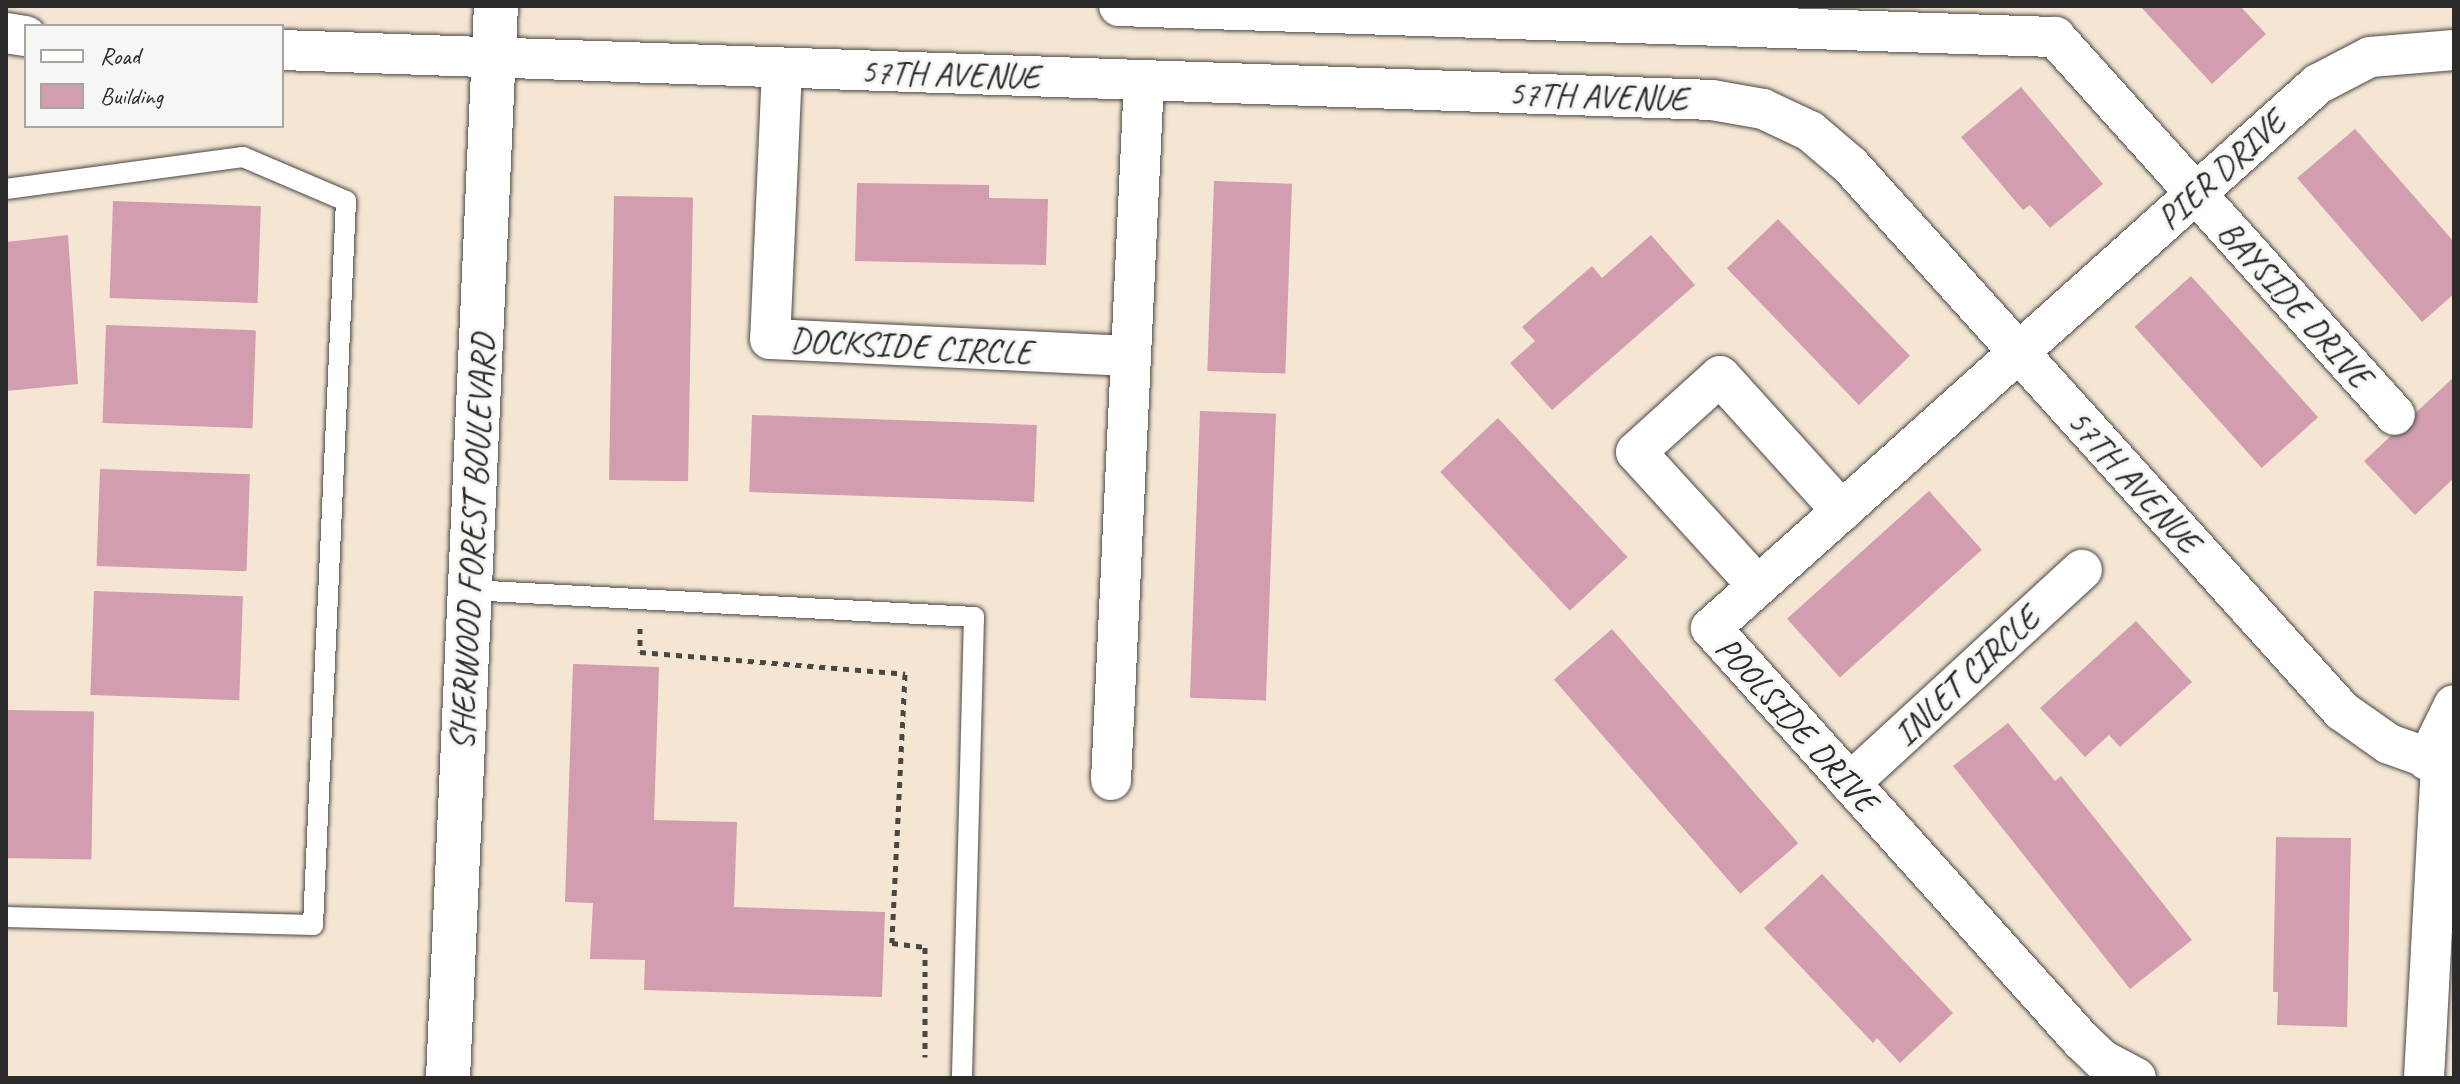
<!DOCTYPE html>
<html>
<head>
<meta charset="utf-8">
<style>
	body { margin:0 }
	#map { position:relative; width:2460px; height:1084px; overflow:hidden; background:#f5e6d4; font-family:Caveat,sans-serif }
	div>[style] { position:absolute }
	.building>* { inset:0; background:#d29daf; transform-origin:0 0 }
	.path>* { height:5px; margin-top:-2.5px; transform-origin:0; background:repeating-linear-gradient(90deg,#494744 0 6px,transparent 0 12px) }
	.roads { filter:drop-shadow(0 0 2px #494744) drop-shadow(0 0 2px #494744) }
	.lane>* { height:20px; margin:-10px; padding:0 10px; transform-origin:10px; border-radius:10px; background:#fff }
	.street>* { height:40px; margin:-20px; padding:0 20px; transform-origin:20px; border-radius:20px; background:#fff }
	.secondary>* { height:44px; margin:-22px; padding:0 22px; transform-origin:22px; border-radius:22px; background:#fff }
	span { translate:-50% -50%; white-space:nowrap; text-align:center; line-height:1.15; -webkit-text-stroke:6px #f6f6f2; paint-order:stroke }
	.street-label { font-size:34px; color:#2b2b2b }
	.frame { position:absolute; inset:0; border:8px solid #2b2b2b; pointer-events:none }
	.legend { position:absolute; left:24px; top:24px; width:260px; height:104px; box-sizing:border-box; background:#f6f6f2; border:2px solid #a5a5a2; margin:0; padding:10px 14px; list-style:none; font-size:24px; color:#2b2b2b }
	.legend li { display:flex; align-items:center; gap:16px; height:40px }
	.legend b { width:40px; border:2px solid #a5a5a2 }
</style>
</head>
<body>
<div id="map">
	<div class="building">
		<i style="clip-path:polygon(2140px 6px,2240px 6px,2266px 34px,2212px 84px)"></i>
		<i style="clip-path:polygon(2021px 87px,2103px 184px,2050px 228px,2030px 205px,2023px 210px,1961px 137px)"></i>
		<i style="clip-path:polygon(2355px 129px,2454px 242px,2454px 294px,2422px 322px,2297px 178px)"></i>
		<i style="left:1214px;top:181px;width:78px;height:190px;rotate:2deg"></i>
		<i style="clip-path:polygon(857px 183px,989px 185px,989px 198px,1048px 199px,1046px 265px,855px 261px)"></i>
		<i style="left:614px;top:196px;width:79px;height:284px;rotate:1deg"></i>
		<i style="left:113px;top:201px;width:148px;height:97px;rotate:2deg"></i>
		<i style="left:1778px;top:219px;width:190px;height:71px;rotate:46deg"></i>
		<i style="clip-path:polygon(68px 235px,78px 384px,6px 391px,6px 242px)"></i>
		<i style="clip-path:polygon(1651px 235px,1695px 285px,1552px 410px,1510px 363px,1535px 341px,1522px 327px,1592px 266px,1602px 278px)"></i>
		<i style="left:2191px;top:276px;width:190px;height:76px;rotate:48deg"></i>
		<i style="left:106px;top:325px;width:150px;height:98px;rotate:2deg"></i>
		<i style="clip-path:polygon(2454px 377px,2454px 478px,2415px 515px,2364px 461px)"></i>
		<i style="left:1200px;top:411px;width:76px;height:287px;rotate:2deg"></i>
		<i style="left:752px;top:415px;width:285px;height:77px;rotate:2deg"></i>
		<i style="left:1498px;top:418px;width:190px;height:79px;rotate:47deg"></i>
		<i style="left:100px;top:469px;width:150px;height:97px;rotate:2deg"></i>
		<i style="left:1929px;top:491px;width:79px;height:191px;rotate:48deg"></i>
		<i style="left:94px;top:591px;width:149px;height:104px;rotate:2deg"></i>
		<i style="clip-path:polygon(2136px 621px,2192px 682px,2120px 747px,2109px 735px,2085px 757px,2040px 708px)"></i>
		<i style="left:1612px;top:629px;width:284px;height:77px;rotate:49deg"></i>
		<i style="clip-path:polygon(573px 664px,659px 667px,654px 820px,737px 822px,734px 907px,885px 912px,882px 997px,644px 990px,645px 960px,590px 959px,593px 903px,565px 902px)"></i>
		<i style="left:6px;top:710px;width:88px;height:148px;rotate:1deg"></i>
		<i style="clip-path:polygon(2008px 723px,2055px 781px,2061px 776px,2192px 940px,2130px 989px,1953px 766px)"></i>
		<i style="clip-path:polygon(2276px 837px,2351px 838px,2347px 1027px,2277px 1025px,2278px 992px,2273px 992px)"></i>
		<i style="clip-path:polygon(1822px 874px,1953px 1013px,1900px 1063px,1877px 1038px,1873px 1043px,1764px 928px)"></i>
	</div>
	<div class="path">
		<i style="left:640px;top:628px;width:24px;rotate:90deg"></i>
		<i style="left:640px;top:652px;width:266px;rotate:4.7deg"></i>
		<i style="left:905px;top:674px;width:269px;rotate:92.8deg"></i>
		<i style="left:892px;top:943px;width:33px;rotate:7deg"></i>
		<i style="left:925px;top:947px;width:110px;rotate:90deg"></i>
	</div>
	<div class="roads">
		<div class="lane">
			<i style="left:6px;top:189px;width:239px;rotate:-7.7deg"></i>
			<i style="left:243px;top:157px;width:112px;rotate:23.1deg"></i>
			<i style="left:346px;top:201px;width:725px;rotate:92.61deg"></i>
			<i style="left:313px;top:925px;width:307px;rotate:-178.5deg"></i>
			<i style="left:469px;top:590px;width:506px;rotate:3.06deg"></i>
			<i style="left:974px;top:617px;width:461px;rotate:91.5deg"></i>
		</div>
		<div class="street">
			<i style="left:1119px;top:6px;width:937px;rotate:1.9deg"></i>
			<i style="left:2055px;top:37px;width:508px;rotate:48.03deg"></i>
			<i style="left:6px;top:33px;width:20px;rotate:9deg"></i>
			<i style="left:282px;top:50px;width:1431px;rotate:2deg"></i>
			<i style="left:1712px;top:100px;width:52px;rotate:10deg"></i>
			<i style="left:1763px;top:109px;width:52px;rotate:25.1deg"></i>
			<i style="left:1810px;top:131px;width:52px;rotate:40.4deg"></i>
			<i style="left:1850px;top:165px;width:735px;rotate:47.98deg"></i>
			<i style="left:2342px;top:711px;width:57px;rotate:35.1deg"></i>
			<i style="left:2389px;top:744px;width:69px;rotate:19.5deg"></i>
			<i style="left:782px;top:68px;width:271px;rotate:92.5deg"></i>
			<i style="left:770px;top:339px;width:361px;rotate:2.7deg"></i>
			<i style="left:1758px;top:586px;width:181px;rotate:-132.3deg"></i>
			<i style="left:1636px;top:452px;width:113px;rotate:-42.1deg"></i>
			<i style="left:1720px;top:376px;width:182px;rotate:47.9deg"></i>
			<i style="left:2427px;top:760px;width:61px;rotate:-63.9deg"></i>
			<i style="left:1111px;top:780px;width:701px;rotate:-87.3deg"></i>
			<i style="left:1850px;top:783px;width:315px;rotate:-42.6deg"></i>
			<i style="left:2136px;top:1078px;width:38px;rotate:-152deg"></i>
			<i style="left:2102px;top:1060px;width:28px;rotate:-136deg"></i>
			<i style="left:2082px;top:1041px;width:555px;rotate:-131.93deg"></i>
			<i style="left:1711px;top:628px;width:815px;rotate:-41.87deg"></i>
			<i style="left:2318px;top:84px;width:59px;rotate:-27.4deg"></i>
			<i style="left:2370px;top:57px;width:84px;rotate:-4.8deg"></i>
			<i style="left:2424px;top:1078px;width:313px;rotate:-86.9deg"></i>
		</div>
		<div class="secondary">
			<i style="left:448px;top:1078px;width:1073px;rotate:-87.44deg"></i>
		</div>
	</div>
	<div class="street-label">
		<span style="left:950px;top:74px;rotate:2deg">57TH AVENUE</span>
		<span style="left:1598px;top:96px;rotate:2deg">57TH AVENUE</span>
		<span style="left:2221px;top:170px;rotate:-42deg">PIER DRIVE</span>
		<span style="left:2295px;top:304px;rotate:48deg">BAYSIDE DRIVE</span>
		<span style="left:911px;top:346px;rotate:3deg">DOCKSIDE CIRCLE</span>
		<span style="left:2134px;top:481px;rotate:48deg">57TH AVENUE</span>
		<span style="left:472px;top:542px;rotate:-87deg">SHERWOOD FOREST BOULEVARD</span>
		<span style="left:1966px;top:676px;rotate:-43deg">INLET CIRCLE</span>
		<span style="left:1797px;top:724px;rotate:48deg">POOLSIDE DRIVE</span>
	</div>
	<div class="frame"></div>
	<ul class="legend">
	<li><b style="height:10px;background:#fff"></b>Road</li>
	<li><b style="height:22px;background:#d29daf"></b>Building</li>
	</ul>
</div>
</body>
</html>
